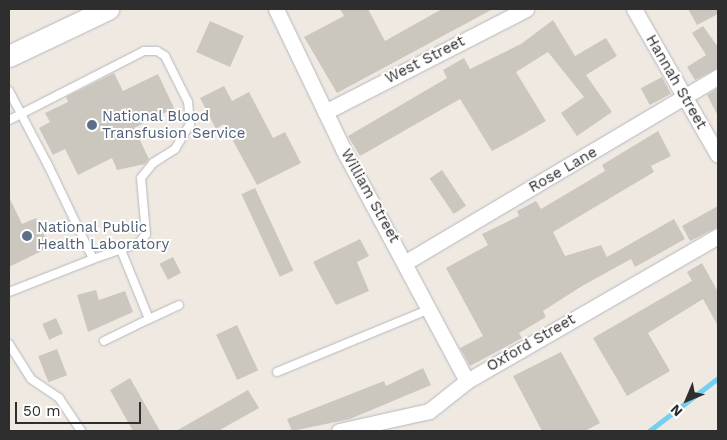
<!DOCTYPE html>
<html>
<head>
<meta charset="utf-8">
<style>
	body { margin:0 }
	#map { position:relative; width:727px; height:440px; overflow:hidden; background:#efe9e1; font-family:"Work Sans",sans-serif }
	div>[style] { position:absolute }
	.stream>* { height:5px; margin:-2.5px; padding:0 2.5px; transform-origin:2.5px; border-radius:2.5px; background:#75cff0 }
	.building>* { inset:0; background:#cbc7bf; transform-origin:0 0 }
	.roads { filter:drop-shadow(0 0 1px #b4b7c1) drop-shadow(0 0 1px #b4b7c1) }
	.lane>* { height:8px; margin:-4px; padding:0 4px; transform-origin:4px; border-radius:4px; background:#fff }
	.street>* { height:15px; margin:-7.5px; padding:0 7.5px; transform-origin:7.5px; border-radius:7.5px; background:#fff }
	.secondary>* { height:21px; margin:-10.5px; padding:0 10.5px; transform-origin:10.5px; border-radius:10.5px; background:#fff }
	.dots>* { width:14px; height:14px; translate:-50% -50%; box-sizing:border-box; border:2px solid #fff; border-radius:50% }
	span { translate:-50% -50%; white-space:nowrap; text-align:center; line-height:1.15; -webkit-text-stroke:4px #fff; paint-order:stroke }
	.street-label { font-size:15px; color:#2e2e2e }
	.service-label { font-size:15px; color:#4e5e75 }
	.left { translate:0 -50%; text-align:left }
	.frame { position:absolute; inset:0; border:10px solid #2e2e2e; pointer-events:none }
	.north { position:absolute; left:662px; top:375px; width:50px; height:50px; -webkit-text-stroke:4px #fff; paint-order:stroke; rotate:225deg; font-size:14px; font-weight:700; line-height:20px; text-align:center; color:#2e2e2e }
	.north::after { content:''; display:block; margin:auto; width:18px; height:22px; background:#2e2e2e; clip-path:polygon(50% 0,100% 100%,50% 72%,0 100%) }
	.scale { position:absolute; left:15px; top:402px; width:126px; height:22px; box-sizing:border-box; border:2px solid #2e2e2e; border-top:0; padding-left:6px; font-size:15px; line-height:18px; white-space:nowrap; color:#2e2e2e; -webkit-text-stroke:4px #fff; paint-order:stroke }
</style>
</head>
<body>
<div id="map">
	<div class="stream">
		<i style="left:649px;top:431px;width:87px;rotate:-37.5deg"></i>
	</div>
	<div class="building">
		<i style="clip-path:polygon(340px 9px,368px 9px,385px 41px,442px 9px,493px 9px,337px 93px,304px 37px,344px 16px)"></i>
		<i style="clip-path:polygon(688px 9px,718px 9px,718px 14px,697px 25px)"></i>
		<i style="clip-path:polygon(553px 20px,575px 56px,606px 38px,617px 56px,586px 75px,612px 112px,577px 136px,561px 113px,584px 97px,548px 52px,516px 72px,546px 121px,513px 140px,492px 151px,460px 99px,360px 156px,348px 136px,447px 78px,443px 70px,464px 58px,470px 69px,521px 44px)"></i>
		<i style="left:210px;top:21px;width:37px;height:34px;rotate:24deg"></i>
		<i style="clip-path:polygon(703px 26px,718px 47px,718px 68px,695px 80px,687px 67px,706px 55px,692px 33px)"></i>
		<i style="clip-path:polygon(114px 73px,123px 91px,158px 74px,174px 108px,134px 128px,149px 159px,145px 164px,117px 170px,112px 158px,78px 175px,65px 149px,53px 155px,39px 128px,50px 122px,45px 113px,68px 102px,66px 97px)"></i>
		<i style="left:662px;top:77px;width:19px;height:24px;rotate:62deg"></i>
		<i style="clip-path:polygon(224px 86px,232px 101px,249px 92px,273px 138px,285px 132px,301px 163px,257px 185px,224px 124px,216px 129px,200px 98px)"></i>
		<i style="clip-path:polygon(718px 88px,718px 116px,707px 95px)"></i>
		<i style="clip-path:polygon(658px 131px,671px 156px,651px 166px,654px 172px,553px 232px,565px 256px,601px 245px,607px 257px,674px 219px,685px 239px,635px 267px,631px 259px,582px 286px,543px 311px,546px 317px,519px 333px,522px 338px,470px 366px,460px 348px,483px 336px,446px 268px,488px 245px,482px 234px,519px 216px,517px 211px,536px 201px,541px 209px,605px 171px,602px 165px)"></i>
		<i style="left:442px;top:170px;width:43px;height:15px;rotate:56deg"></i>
		<i style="left:255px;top:188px;width:91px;height:15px;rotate:65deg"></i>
		<i style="clip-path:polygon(9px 197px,22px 224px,36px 218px,50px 247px,9px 267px)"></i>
		<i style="clip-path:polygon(718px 206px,718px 227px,690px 241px,682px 226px)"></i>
		<i style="clip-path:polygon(360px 239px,369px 256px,357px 262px,369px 291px,336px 305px,313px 262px)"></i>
		<i style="left:173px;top:257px;width:18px;height:15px;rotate:63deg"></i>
		<i style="clip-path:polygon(702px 263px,718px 292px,718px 326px,703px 299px,648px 333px,670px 371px,627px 396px,593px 338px,692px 281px,687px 272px)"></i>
		<i style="clip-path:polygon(96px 290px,99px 300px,125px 291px,133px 312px,88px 332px,77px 295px)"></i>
		<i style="left:56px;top:318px;width:17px;height:15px;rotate:66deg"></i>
		<i style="left:237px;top:325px;width:50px;height:23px;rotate:65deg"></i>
		<i style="left:57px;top:349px;width:28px;height:20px;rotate:69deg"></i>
		<i style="clip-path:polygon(561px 352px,600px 423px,585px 431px,542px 431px,513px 376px)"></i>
		<i style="clip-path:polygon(423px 368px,431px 385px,350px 419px,292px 431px,287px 419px,384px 381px,386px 386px)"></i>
		<i style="clip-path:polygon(130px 378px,160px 431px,133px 431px,110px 390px)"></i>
		<i style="clip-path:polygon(248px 390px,259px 408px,218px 431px,176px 431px)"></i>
	</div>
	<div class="roads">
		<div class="lane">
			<i style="left:9px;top:91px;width:26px;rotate:62deg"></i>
			<i style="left:21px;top:114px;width:58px;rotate:62.1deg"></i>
			<i style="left:48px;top:165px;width:104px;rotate:64.4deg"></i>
			<i style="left:93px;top:259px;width:49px;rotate:-19.2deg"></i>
			<i style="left:139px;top:243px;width:11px;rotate:-52deg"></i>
			<i style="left:146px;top:234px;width:56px;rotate:-95.1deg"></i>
			<i style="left:141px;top:178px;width:19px;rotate:-51deg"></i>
			<i style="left:153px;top:163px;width:26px;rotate:-32deg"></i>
			<i style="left:175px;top:149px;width:29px;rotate:-59deg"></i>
			<i style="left:190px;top:124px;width:22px;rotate:-95deg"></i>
			<i style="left:188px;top:102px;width:51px;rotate:-116.6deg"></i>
			<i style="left:165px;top:56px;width:9px;rotate:-148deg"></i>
			<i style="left:157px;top:51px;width:13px;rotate:180deg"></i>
			<i style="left:144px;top:51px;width:138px;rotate:152.9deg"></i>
			<i style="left:21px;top:114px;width:13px;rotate:153deg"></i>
			<i style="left:121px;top:250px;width:74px;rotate:67.9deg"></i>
			<i style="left:149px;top:319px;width:33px;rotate:-25deg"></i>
			<i style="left:9px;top:292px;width:90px;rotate:-21.4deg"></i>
			<i style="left:104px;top:341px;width:50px;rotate:-26.1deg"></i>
			<i style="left:9px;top:344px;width:41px;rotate:57.8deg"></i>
			<i style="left:31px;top:379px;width:34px;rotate:34deg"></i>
			<i style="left:59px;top:398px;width:40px;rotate:56deg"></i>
			<i style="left:277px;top:372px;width:165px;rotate:-22.4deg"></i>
		</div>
		<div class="street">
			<i style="left:276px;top:9px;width:155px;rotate:64.4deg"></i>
			<i style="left:343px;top:149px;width:263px;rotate:61.9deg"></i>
			<i style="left:634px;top:9px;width:168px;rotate:60.1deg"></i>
			<i style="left:325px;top:112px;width:226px;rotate:-27.1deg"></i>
			<i style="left:406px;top:262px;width:363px;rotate:-30.7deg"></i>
			<i style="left:339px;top:431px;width:92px;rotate:-12.5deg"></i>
			<i style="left:429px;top:411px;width:48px;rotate:-38.3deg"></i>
			<i style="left:467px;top:381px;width:290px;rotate:-30deg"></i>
		</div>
		<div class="secondary">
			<i style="left:9px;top:56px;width:110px;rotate:-25.4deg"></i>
		</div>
	</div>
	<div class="dots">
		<i style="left:92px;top:125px;background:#5c6f8a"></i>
		<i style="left:27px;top:236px;background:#5c6f8a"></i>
	</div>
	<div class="street-label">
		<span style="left:425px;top:60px;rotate:-27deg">West Street</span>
		<span style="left:676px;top:82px;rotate:60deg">Hannah Street</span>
		<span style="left:563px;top:170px;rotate:-30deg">Rose Lane</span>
		<span style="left:370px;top:196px;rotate:61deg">William Street</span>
		<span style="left:531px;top:343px;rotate:-30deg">Oxford Street</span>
	</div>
	<div class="service-label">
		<span class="left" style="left:102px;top:125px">National Blood<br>Transfusion Service</span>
		<span class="left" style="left:37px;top:236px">National Public<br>Health Laboratory</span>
	</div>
	<div class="frame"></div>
	<div class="north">N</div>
	<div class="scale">50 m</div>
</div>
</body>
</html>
